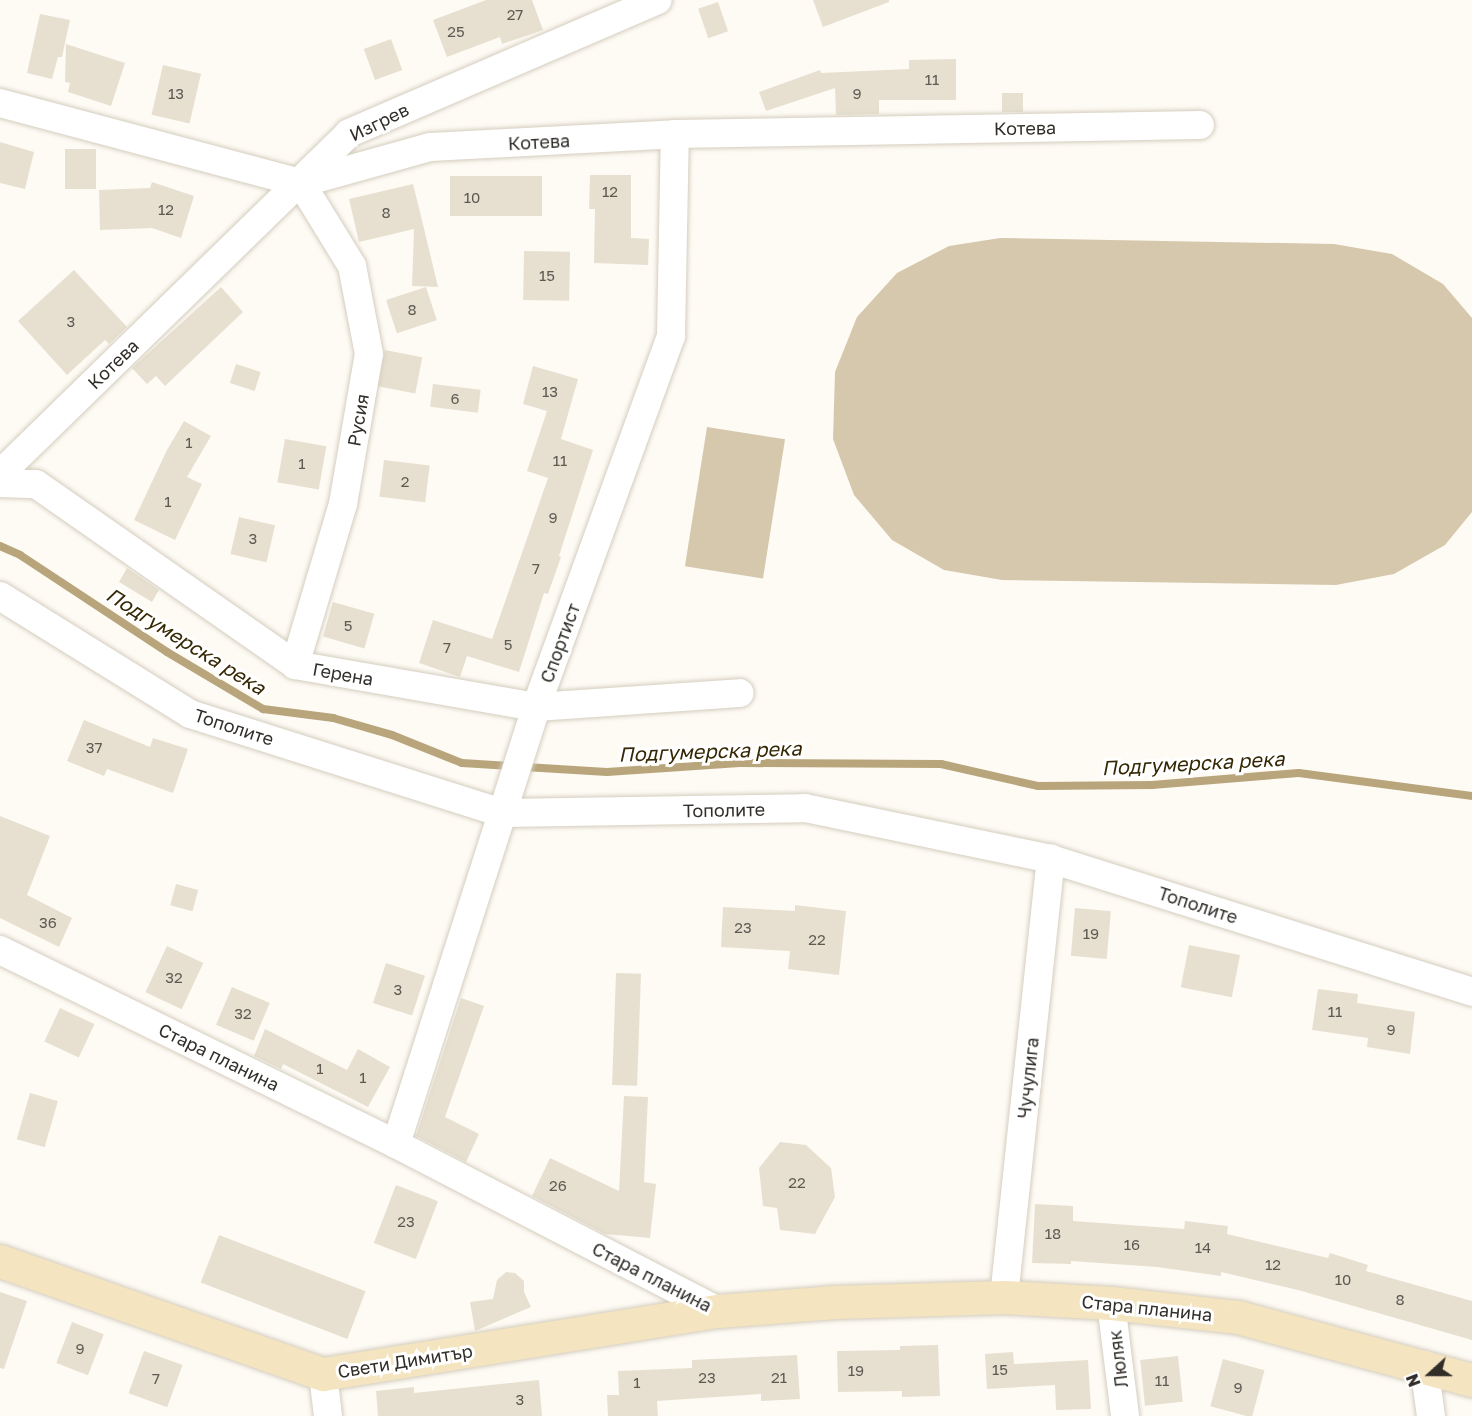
<!DOCTYPE html>
<html>
<head>
<meta charset="utf-8">
<style>
	body { margin:0 }
	#map { position:relative; width:1472px; height:1416px; overflow:hidden; background:#fefbf5; font-family:"Golos Text",sans-serif }
	div>[style] { position:absolute }
	.green>* { inset:0; background:#d6c8ac; transform-origin:0 0 }
	.stream>* { height:8px; margin:-4px; padding:0 4px; transform-origin:4px; border-radius:4px; background:#b9a57c }
	.building>* { inset:0; background:#e7e0d0; transform-origin:0 0 }
	.roads { filter:drop-shadow(0 0 2px #d4cdbe) drop-shadow(0 0 2px #d4cdbe) }
	.street>* { height:28px; margin:-14px; padding:0 14px; transform-origin:14px; border-radius:14px; background:#fff }
	.secondary>* { height:33px; margin:-16.5px; padding:0 16.5px; transform-origin:16.5px; border-radius:16.5px; background:#f4e5c0 }
	span { translate:-50% -50%; white-space:nowrap; text-align:center; line-height:1.15; -webkit-text-stroke:6px #fff; paint-order:stroke }
	.number-label { font-size:15px; color:#5e5a53 }
	.number-label span { -webkit-text-stroke-width:0 }
	.street-label { font-size:18px; color:#312e29 }
	.water-label { font-size:20px; color:#352703; font-style:italic }
	.north { position:absolute; left:1400px; top:1344px; width:60px; height:60px; -webkit-text-stroke:4px #fff; paint-order:stroke; rotate:249deg; font-size:16px; font-weight:700; line-height:24px; text-align:center; color:#312e29 }
	.north::after { content:''; display:block; margin:auto; width:21px; height:27px; background:#312e29; clip-path:polygon(50% 0,100% 100%,50% 72%,0 100%) }
</style>
</head>
<body>
<div id="map">
	<div class="green">
		<i style="clip-path:polygon(1000px 238px,1334px 244px,1392px 254px,1443px 284px,1472px 318px,1472px 512px,1445px 545px,1394px 574px,1336px 585px,1002px 580px,944px 570px,892px 540px,854px 495px,833px 439px,835px 372px,857px 317px,897px 273px,949px 246px)"></i>
		<i style="left:707px;top:427px;width:79px;height:141px;rotate:9deg"></i>
	</div>
	<div class="stream">
		<i style="left:0;top:546px;width:22px;rotate:24deg"></i>
		<i style="left:20px;top:555px;width:176px;rotate:33.4deg"></i>
		<i style="left:167px;top:652px;width:112px;rotate:30.7deg"></i>
		<i style="left:263px;top:709px;width:71px;rotate:7.3deg"></i>
		<i style="left:333px;top:718px;width:61px;rotate:16.1deg"></i>
		<i style="left:392px;top:735px;width:75px;rotate:21.8deg"></i>
		<i style="left:462px;top:763px;width:145px;rotate:3.6deg"></i>
		<i style="left:607px;top:772px;width:133px;rotate:-3.9deg"></i>
		<i style="left:740px;top:763px;width:201px;rotate:0.3deg"></i>
		<i style="left:941px;top:764px;width:99px;rotate:12.8deg"></i>
		<i style="left:1038px;top:786px;width:114px;rotate:-0.5deg"></i>
		<i style="left:1152px;top:785px;width:147px;rotate:-4.7deg"></i>
		<i style="left:1299px;top:773px;width:175px;rotate:7.6deg"></i>
	</div>
	<div class="building">
		<i style="clip-path:polygon(486px 0,532px 0,543px 30px,502px 44px,500px 37px,447px 57px,433px 20px)"></i>
		<i style="clip-path:polygon(813px 0,889px 0,889px 2px,823px 27px)"></i>
		<i style="left:718px;top:2px;width:31px;height:21px;rotate:71deg"></i>
		<i style="clip-path:polygon(40px 14px,70px 20px,62px 57px,58px 57px,52px 79px,27px 73px)"></i>
		<i style="left:391px;top:39px;width:33px;height:29px;rotate:70deg"></i>
		<i style="clip-path:polygon(66px 44px,125px 63px,111px 106px,68px 92px,70px 83px,65px 82px)"></i>
		<i style="clip-path:polygon(956px 59px,956px 100px,879px 100px,879px 114px,836px 115px,835px 88px,766px 111px,759px 92px,820px 70px,821px 73px,909px 69px,909px 60px)"></i>
		<i style="left:163px;top:65px;width:39px;height:51px;rotate:13deg"></i>
		<i style="left:1002px;top:93px;width:21px;height:19px"></i>
		<i style="clip-path:polygon(0 142px,34px 152px,25px 189px,0 183px)"></i>
		<i style="left:65px;top:149px;width:31px;height:40px"></i>
		<i style="clip-path:polygon(590px 175px,631px 175px,631px 238px,649px 239px,648px 265px,594px 263px,595px 209px,589px 209px)"></i>
		<i style="left:542px;top:176px;width:40px;height:92px;rotate:90deg"></i>
		<i style="clip-path:polygon(152px 182px,194px 196px,181px 238px,152px 228px,100px 230px,99px 190px,150px 188px)"></i>
		<i style="clip-path:polygon(413px 184px,421px 216px,438px 287px,412px 286px,414px 229px,359px 242px,349px 199px)"></i>
		<i style="left:524px;top:251px;width:46px;height:49px;rotate:1deg"></i>
		<i style="clip-path:polygon(74px 270px,127px 327px,109px 344px,105px 340px,67px 375px,18px 321px)"></i>
		<i style="clip-path:polygon(221px 287px,243px 312px,165px 386px,156px 376px,147px 384px,132px 368px)"></i>
		<i style="left:426px;top:287px;width:35px;height:42px;rotate:72deg"></i>
		<i style="left:385px;top:350px;width:38px;height:37px;rotate:11deg"></i>
		<i style="left:236px;top:364px;width:26px;height:20px;rotate:18deg"></i>
		<i style="clip-path:polygon(533px 366px,578px 379px,561px 439px,593px 450px,559px 556px,561px 557px,548px 594px,544px 593px,519px 672px,467px 656px,460px 677px,419px 663px,433px 620px,492px 639px,548px 478px,527px 471px,547px 411px,523px 404px)"></i>
		<i style="left:433px;top:384px;width:48px;height:23px;rotate:7deg"></i>
		<i style="clip-path:polygon(184px 421px,211px 436px,187px 477px,202px 484px,175px 540px,134px 520px,167px 450px)"></i>
		<i style="left:285px;top:439px;width:42px;height:44px;rotate:10deg"></i>
		<i style="left:384px;top:460px;width:46px;height:37px;rotate:7deg"></i>
		<i style="left:239px;top:517px;width:37px;height:38px;rotate:13deg"></i>
		<i style="clip-path:polygon(127px 568px,159px 590px,152px 602px,119px 582px)"></i>
		<i style="left:333px;top:602px;width:43px;height:36px;rotate:16deg"></i>
		<i style="clip-path:polygon(84px 720px,150px 747px,153px 738px,188px 749px,173px 793px,107px 769px,104px 776px,67px 761px)"></i>
		<i style="clip-path:polygon(0 816px,50px 836px,27px 895px,72px 918px,59px 947px,0 918px)"></i>
		<i style="left:176px;top:884px;width:23px;height:22px;rotate:15deg"></i>
		<i style="clip-path:polygon(795px 905px,846px 911px,839px 975px,788px 969px,790px 951px,721px 947px,723px 907px,795px 911px)"></i>
		<i style="left:1075px;top:908px;width:36px;height:48px;rotate:5deg"></i>
		<i style="left:1189px;top:945px;width:52px;height:43px;rotate:11deg"></i>
		<i style="left:167px;top:946px;width:40px;height:51px;rotate:25deg"></i>
		<i style="left:386px;top:963px;width:41px;height:42px;rotate:18deg"></i>
		<i style="left:616px;top:973px;width:25px;height:112px;rotate:2deg"></i>
		<i style="left:232px;top:987px;width:41px;height:41px;rotate:23deg"></i>
		<i style="clip-path:polygon(1318px 989px,1358px 994px,1357px 1003px,1415px 1012px,1410px 1054px,1367px 1047px,1368px 1038px,1312px 1030px)"></i>
		<i style="clip-path:polygon(461px 998px,484px 1006px,445px 1117px,479px 1134px,466px 1162px,416px 1136px)"></i>
		<i style="left:60px;top:1008px;width:38px;height:37px;rotate:25deg"></i>
		<i style="clip-path:polygon(265px 1029px,347px 1070px,358px 1049px,390px 1067px,368px 1107px,283px 1064px,281px 1069px,254px 1056px)"></i>
		<i style="left:30px;top:1093px;width:29px;height:48px;rotate:16deg"></i>
		<i style="clip-path:polygon(624px 1096px,648px 1097px,644px 1182px,656px 1184px,650px 1238px,605px 1234px,532px 1196px,550px 1158px,619px 1191px)"></i>
		<i style="clip-path:polygon(780px 1142px,806px 1145px,831px 1168px,835px 1197px,815px 1234px,780px 1230px,777px 1208px,763px 1206px,759px 1168px)"></i>
		<i style="left:396px;top:1185px;width:45px;height:62px;rotate:21deg"></i>
		<i style="clip-path:polygon(1035px 1204px,1073px 1206px,1073px 1221px,1184px 1229px,1185px 1221px,1228px 1226px,1227px 1234px,1328px 1258px,1330px 1253px,1368px 1265px,1366px 1271px,1472px 1301px,1472px 1340px,1298px 1290px,1221px 1272px,1221px 1276px,1157px 1267px,1071px 1261px,1071px 1264px,1032px 1263px)"></i>
		<i style="left:219px;top:1235px;width:157px;height:51px;rotate:21deg"></i>
		<i style="clip-path:polygon(506px 1272px,515px 1273px,524px 1281px,524px 1292px,531px 1307px,475px 1331px,470px 1302px,493px 1299px,497px 1280px)"></i>
		<i style="clip-path:polygon(0 1292px,27px 1301px,4px 1369px,0 1368px)"></i>
		<i style="left:72px;top:1322px;width:34px;height:44px;rotate:21deg"></i>
		<i style="clip-path:polygon(938px 1345px,940px 1396px,902px 1397px,902px 1391px,838px 1392px,837px 1351px,900px 1350px,900px 1346px)"></i>
		<i style="left:144px;top:1351px;width:41px;height:45px;rotate:20deg"></i>
		<i style="clip-path:polygon(1013px 1352px,1014px 1364px,1088px 1360px,1091px 1409px,1056px 1410px,1055px 1385px,987px 1389px,985px 1354px)"></i>
		<i style="clip-path:polygon(797px 1355px,800px 1399px,761px 1401px,761px 1394px,657px 1401px,658px 1416px,608px 1416px,607px 1395px,619px 1395px,618px 1371px,692px 1368px,692px 1360px)"></i>
		<i style="left:1178px;top:1356px;width:46px;height:38px;rotate:84deg"></i>
		<i style="left:1223px;top:1359px;width:43px;height:49px;rotate:15deg"></i>
		<i style="clip-path:polygon(539px 1380px,542px 1416px,378px 1416px,376px 1391px,414px 1387px,414px 1393px)"></i>
	</div>
	<div class="roads">
		<div class="street">
			<i style="left:0;top:103px;width:311px;rotate:14.9deg"></i>
			<i style="left:301px;top:183px;width:134px;rotate:-15.6deg"></i>
			<i style="left:430px;top:147px;width:245px;rotate:-3deg"></i>
			<i style="left:675px;top:134px;width:525px;rotate:-0.98deg"></i>
			<i style="left:0;top:474px;width:488px;rotate:-44.3deg"></i>
			<i style="left:349px;top:133px;width:336px;rotate:-23.3deg"></i>
			<i style="left:0;top:483px;width:36px;rotate:2deg"></i>
			<i style="left:36px;top:484px;width:316px;rotate:34.9deg"></i>
			<i style="left:295px;top:665px;width:245px;rotate:9.9deg"></i>
			<i style="left:536px;top:707px;width:204px;rotate:-3.9deg"></i>
			<i style="left:0;top:596px;width:224px;rotate:31.8deg"></i>
			<i style="left:190px;top:714px;width:327px;rotate:17.6deg"></i>
			<i style="left:502px;top:813px;width:303px;rotate:-0.9deg"></i>
			<i style="left:805px;top:808px;width:251px;rotate:11.7deg"></i>
			<i style="left:1051px;top:859px;width:442px;rotate:17.5deg"></i>
			<i style="left:295px;top:665px;width:168px;rotate:-73.4deg"></i>
			<i style="left:343px;top:504px;width:152px;rotate:-80.2deg"></i>
			<i style="left:369px;top:354px;width:90px;rotate:-100.9deg"></i>
			<i style="left:352px;top:266px;width:97px;rotate:-121.6deg"></i>
			<i style="left:0;top:950px;width:441px;rotate:26.1deg"></i>
			<i style="left:396px;top:1144px;width:363px;rotate:27.4deg"></i>
			<i style="left:396px;top:1144px;width:459px;rotate:-72.2deg"></i>
			<i style="left:536px;top:707px;width:395px;rotate:-70deg"></i>
			<i style="left:671px;top:336px;width:202px;rotate:-88.9deg"></i>
			<i style="left:1004px;top:1297px;width:441px;rotate:-83.9deg"></i>
			<i style="left:1111px;top:1303px;width:114px;rotate:82.9deg"></i>
			<i style="left:1424px;top:1365px;width:51px;rotate:82.2deg"></i>
			<i style="left:323px;top:1374px;width:42px;rotate:83.2deg"></i>
		</div>
		<div class="secondary">
			<i style="left:0;top:1261px;width:342px;rotate:19.3deg"></i>
			<i style="left:323px;top:1374px;width:400px;rotate:-9.1deg"></i>
			<i style="left:718px;top:1311px;width:118px;rotate:-4.4deg"></i>
			<i style="left:836px;top:1302px;width:168px;rotate:-1.7deg"></i>
			<i style="left:1004px;top:1297px;width:107px;rotate:3.2deg"></i>
			<i style="left:1111px;top:1303px;width:128px;rotate:6.3deg"></i>
			<i style="left:1238px;top:1317px;width:242px;rotate:15.1deg"></i>
		</div>
	</div>
	<div class="number-label">
		<span style="left:515px;top:15px">27</span>
		<span style="left:456px;top:32px">25</span>
		<span style="left:932px;top:80px">11</span>
		<span style="left:176px;top:94px">13</span>
		<span style="left:857px;top:94px">9</span>
		<span style="left:610px;top:192px">12</span>
		<span style="left:472px;top:198px">10</span>
		<span style="left:166px;top:210px">12</span>
		<span style="left:386px;top:213px">8</span>
		<span style="left:547px;top:276px">15</span>
		<span style="left:412px;top:310px">8</span>
		<span style="left:71px;top:322px">3</span>
		<span style="left:550px;top:392px">13</span>
		<span style="left:455px;top:399px">6</span>
		<span style="left:189px;top:443px">1</span>
		<span style="left:560px;top:461px">11</span>
		<span style="left:302px;top:464px">1</span>
		<span style="left:405px;top:482px">2</span>
		<span style="left:168px;top:502px">1</span>
		<span style="left:553px;top:518px">9</span>
		<span style="left:253px;top:539px">3</span>
		<span style="left:536px;top:569px">7</span>
		<span style="left:348px;top:626px">5</span>
		<span style="left:508px;top:645px">5</span>
		<span style="left:447px;top:648px">7</span>
		<span style="left:94px;top:748px">37</span>
		<span style="left:48px;top:923px">36</span>
		<span style="left:743px;top:928px">23</span>
		<span style="left:1091px;top:934px">19</span>
		<span style="left:817px;top:940px">22</span>
		<span style="left:174px;top:978px">32</span>
		<span style="left:398px;top:990px">3</span>
		<span style="left:1335px;top:1012px">11</span>
		<span style="left:243px;top:1014px">32</span>
		<span style="left:1391px;top:1030px">9</span>
		<span style="left:320px;top:1069px">1</span>
		<span style="left:363px;top:1078px">1</span>
		<span style="left:797px;top:1183px">22</span>
		<span style="left:558px;top:1186px">26</span>
		<span style="left:406px;top:1222px">23</span>
		<span style="left:1053px;top:1234px">18</span>
		<span style="left:1132px;top:1245px">16</span>
		<span style="left:1203px;top:1248px">14</span>
		<span style="left:1273px;top:1265px">12</span>
		<span style="left:1343px;top:1280px">10</span>
		<span style="left:1400px;top:1300px">8</span>
		<span style="left:80px;top:1349px">9</span>
		<span style="left:1000px;top:1370px">15</span>
		<span style="left:856px;top:1371px">19</span>
		<span style="left:707px;top:1378px">23</span>
		<span style="left:779px;top:1378px">21</span>
		<span style="left:156px;top:1379px">7</span>
		<span style="left:1162px;top:1381px">11</span>
		<span style="left:637px;top:1383px">1</span>
		<span style="left:1238px;top:1388px">9</span>
		<span style="left:520px;top:1400px">3</span>
	</div>
	<div class="street-label">
		<span style="left:379px;top:122px;rotate:-26deg">Изгрев</span>
		<span style="left:1025px;top:128px;rotate:-1deg">Котева</span>
		<span style="left:539px;top:142px;rotate:-3deg">Котева</span>
		<span style="left:113px;top:364px;rotate:-44deg">Котева</span>
		<span style="left:358px;top:420px;rotate:-80deg">Русия</span>
		<span style="left:560px;top:643px;rotate:-70deg">Спортист</span>
		<span style="left:343px;top:674px;rotate:10deg">Герена</span>
		<span style="left:234px;top:727px;rotate:18deg">Тополите</span>
		<span style="left:724px;top:810px;rotate:-1deg">Тополите</span>
		<span style="left:1198px;top:905px;rotate:18deg">Тополите</span>
		<span style="left:219px;top:1057px;rotate:26deg">Стара планина</span>
		<span style="left:1028px;top:1078px;rotate:-84deg">Чучулига</span>
		<span style="left:652px;top:1277px;rotate:27deg">Стара планина</span>
		<span style="left:1147px;top:1308px;rotate:6deg">Стара планина</span>
		<span style="left:1118px;top:1359px;rotate:-97deg">Люляк</span>
		<span style="left:405px;top:1361px;rotate:-9deg">Свети Димитър</span>
	</div>
	<div class="water-label">
		<span style="left:186px;top:641px;rotate:32deg">Подгумерска река</span>
		<span style="left:710px;top:751px;rotate:-2deg">Подгумерска река</span>
		<span style="left:1193px;top:763px;rotate:-3deg">Подгумерска река</span>
	</div>
	<div class="north">N</div>
</div>
</body>
</html>
